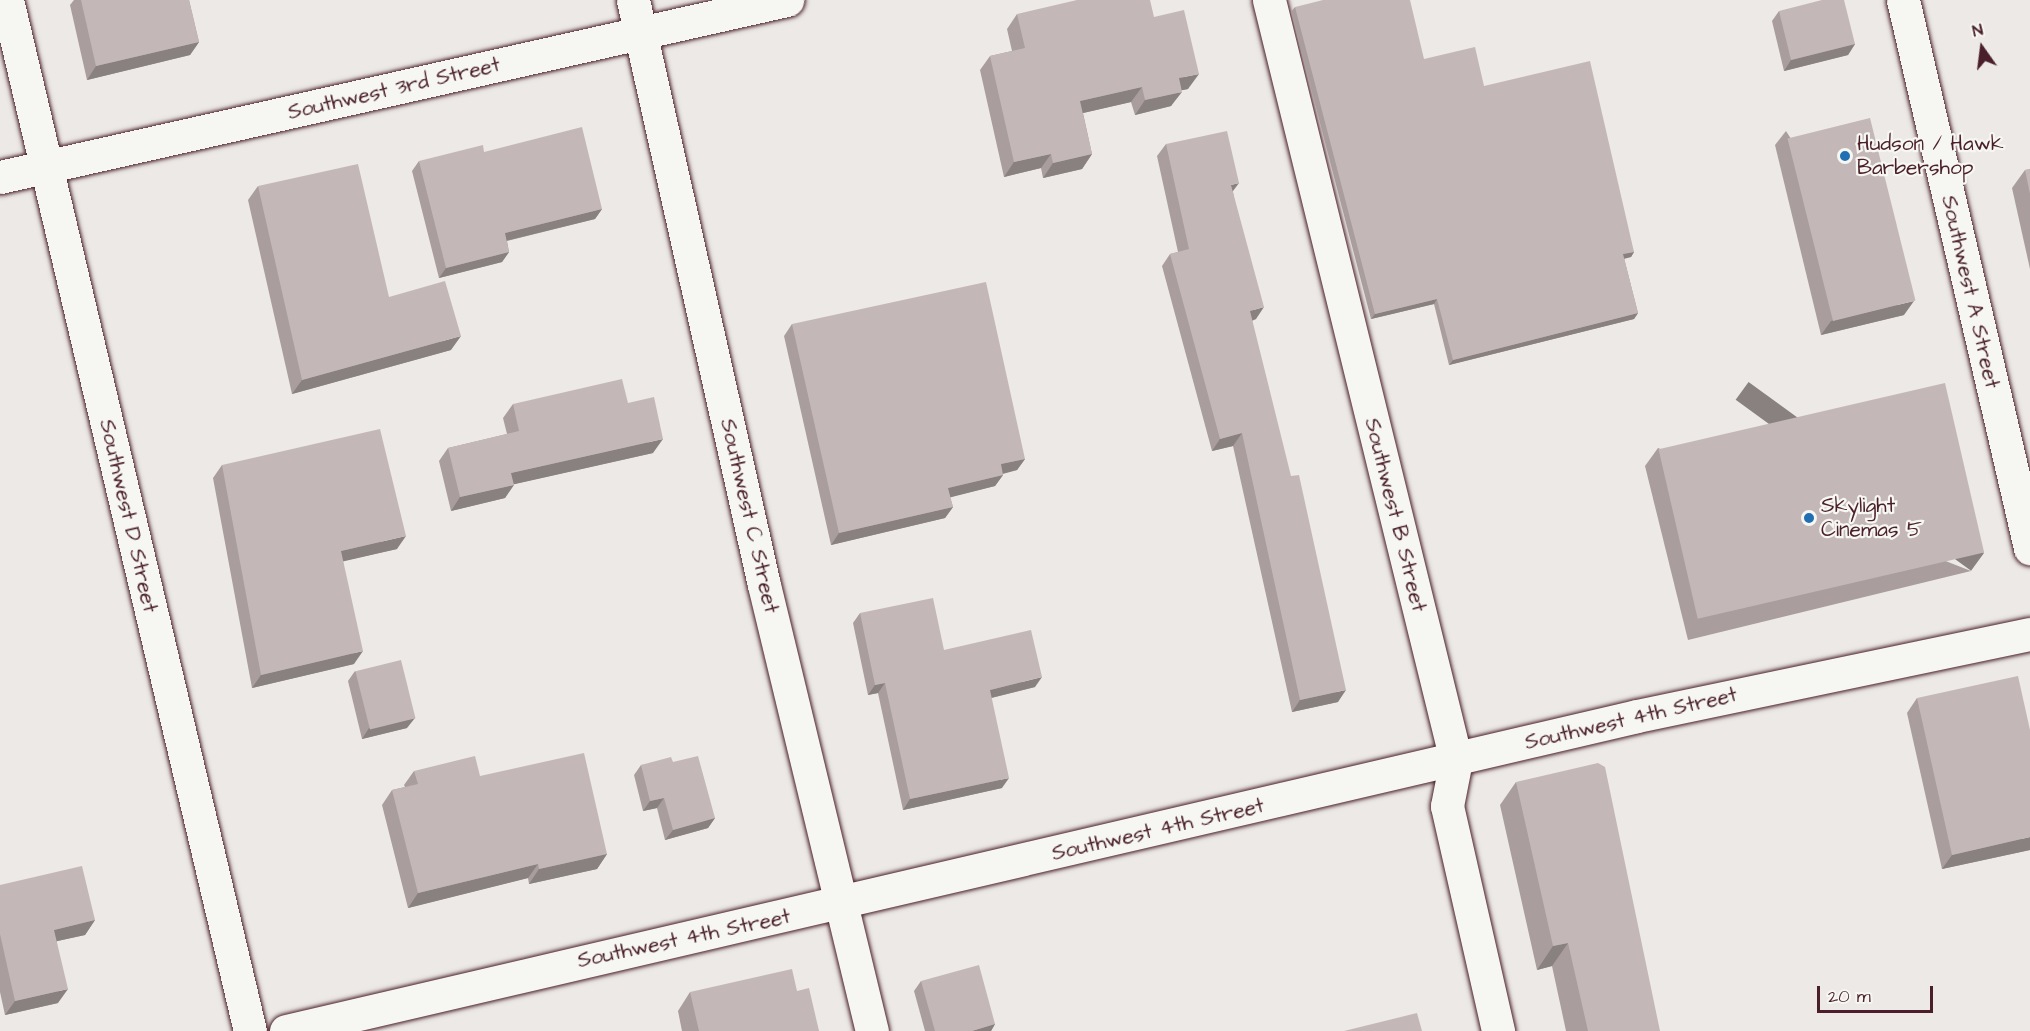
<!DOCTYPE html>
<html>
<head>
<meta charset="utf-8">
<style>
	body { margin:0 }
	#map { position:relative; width:2030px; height:1031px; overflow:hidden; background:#ece9e6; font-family:"Architects Daughter",sans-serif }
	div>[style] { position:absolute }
	.roads { filter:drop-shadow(0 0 2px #4a1f2b) drop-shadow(0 0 2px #4a1f2b) }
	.minor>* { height:33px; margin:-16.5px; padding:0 16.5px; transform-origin:16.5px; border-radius:16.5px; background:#f6f6f2 }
	.wall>* { inset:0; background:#a99d9d }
	.shaded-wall>* { inset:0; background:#898080; transform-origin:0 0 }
	.building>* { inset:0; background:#c4b7b7; transform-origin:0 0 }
	.dots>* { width:16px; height:16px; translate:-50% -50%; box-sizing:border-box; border:3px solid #f6f6f2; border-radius:50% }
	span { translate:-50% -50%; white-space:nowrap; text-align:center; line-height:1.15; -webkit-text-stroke:4.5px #f6f6f2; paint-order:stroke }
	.street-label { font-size:21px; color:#4a1f2b }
	.poi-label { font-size:21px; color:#4a1f2b }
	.left { translate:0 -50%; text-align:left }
	.north { position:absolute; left:1952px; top:18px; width:60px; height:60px; -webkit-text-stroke:4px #f6f6f2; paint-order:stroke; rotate:346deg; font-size:16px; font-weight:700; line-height:24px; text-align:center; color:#4a1f2b }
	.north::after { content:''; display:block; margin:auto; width:21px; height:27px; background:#4a1f2b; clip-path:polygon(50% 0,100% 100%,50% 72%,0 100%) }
	.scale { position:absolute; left:1817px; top:986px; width:116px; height:27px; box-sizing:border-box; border:3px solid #4a1f2b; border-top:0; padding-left:8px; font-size:18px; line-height:21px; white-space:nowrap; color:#4a1f2b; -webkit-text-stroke:4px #f6f6f2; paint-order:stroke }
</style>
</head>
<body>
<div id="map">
	<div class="roads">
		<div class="minor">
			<i style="left:7px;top:0;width:1059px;rotate:76.74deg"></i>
			<i style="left:633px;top:0;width:599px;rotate:77.38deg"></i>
			<i style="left:764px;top:585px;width:459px;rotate:76.4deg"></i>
			<i style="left:1269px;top:0;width:783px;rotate:76.18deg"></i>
			<i style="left:1456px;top:760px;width:47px;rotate:101.1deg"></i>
			<i style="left:1447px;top:806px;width:231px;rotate:77.2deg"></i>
			<i style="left:1903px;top:0;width:563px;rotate:76.95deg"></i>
			<i style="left:0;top:177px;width:807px;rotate:-12.68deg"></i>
			<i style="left:286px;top:1031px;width:1387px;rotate:-13.12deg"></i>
			<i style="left:1637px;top:716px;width:401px;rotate:-11.8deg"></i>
		</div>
	</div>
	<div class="wall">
		<i style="clip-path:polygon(74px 0,189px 0,199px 42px,190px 55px,87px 80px,70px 5px)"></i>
		<i style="clip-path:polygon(1295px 7px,1424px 59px,1484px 86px,1634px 252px,1631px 257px,1624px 258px,1638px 313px,1634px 319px,1449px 365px,1434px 304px,1371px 319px,1291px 12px)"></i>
		<i style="clip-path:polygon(1779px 11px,1855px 44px,1848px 55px,1784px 71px,1772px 21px)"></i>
		<i style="clip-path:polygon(1017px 14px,1154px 17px,1188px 89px,1181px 90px,1171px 106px,1135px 115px,1131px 102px,1083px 113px,1092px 154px,1082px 169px,1043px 178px,1041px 168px,1004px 177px,980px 70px,990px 56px,1012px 51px,1007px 29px)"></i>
		<i style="clip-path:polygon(1786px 131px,1904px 315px,1821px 335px,1775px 145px)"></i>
		<i style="clip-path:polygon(1166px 144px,1233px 192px,1256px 319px,1252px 321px,1338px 702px,1292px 712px,1233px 446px,1212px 451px,1162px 266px,1170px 254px,1178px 252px,1157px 156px)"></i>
		<i style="clip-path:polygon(419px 161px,602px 209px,595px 219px,507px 241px,509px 252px,502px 262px,439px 278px,412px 171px)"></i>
		<i style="clip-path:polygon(2030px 169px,2030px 269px,2012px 188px,2025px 170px)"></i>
		<i style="clip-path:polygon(258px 186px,389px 297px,451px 350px,292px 394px,248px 200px)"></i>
		<i style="clip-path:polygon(792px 324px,1025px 459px,1017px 470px,1003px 474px,1003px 475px,995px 486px,950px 497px,953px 507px,945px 518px,831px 545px,784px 336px)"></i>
		<i style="clip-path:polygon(628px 403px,653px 453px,514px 484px,505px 498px,451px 511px,439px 461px,448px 448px,507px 434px,503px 418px,513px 404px)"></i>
		<i style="clip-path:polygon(1658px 448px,1971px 571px,1688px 640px,1645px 466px)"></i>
		<i style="clip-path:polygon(222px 465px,397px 549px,343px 561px,354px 664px,252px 688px,213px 478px)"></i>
		<i style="clip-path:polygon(860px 613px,944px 650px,1035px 687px,991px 698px,1002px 788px,903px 810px,878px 693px,868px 695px,853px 623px)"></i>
		<i style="clip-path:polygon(355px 671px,407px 728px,362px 739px,348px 681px)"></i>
		<i style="clip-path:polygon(1917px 698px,2030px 850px,1942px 869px,1907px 713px)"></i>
		<i style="clip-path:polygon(673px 762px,715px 818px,708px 828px,665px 840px,657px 808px,643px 811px,634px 775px,641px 765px)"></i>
		<i style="clip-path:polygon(414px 771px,480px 776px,607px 854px,597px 869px,529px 884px,528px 878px,408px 908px,382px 805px,392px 790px,405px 787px,404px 785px)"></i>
		<i style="clip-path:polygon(1516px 782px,1660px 1031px,1566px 1031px,1552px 966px,1537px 970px,1500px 805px)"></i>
		<i style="clip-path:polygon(0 885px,95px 920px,85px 935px,57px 941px,58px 1003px,5px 1015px,0 992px)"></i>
		<i style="clip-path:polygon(921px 981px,995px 1024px,991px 1031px,925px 1031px,914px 991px)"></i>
		<i style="clip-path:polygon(797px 991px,819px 1031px,682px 1031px,678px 1011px,690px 992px)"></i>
	</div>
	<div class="shaded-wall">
		<i style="clip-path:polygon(199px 42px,190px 55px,87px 80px,96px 66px)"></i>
		<i style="clip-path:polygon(1855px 44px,1848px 55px,1784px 71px,1791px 60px)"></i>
		<i style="clip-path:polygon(1199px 74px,1188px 89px,1169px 93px,1179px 78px)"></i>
		<i style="clip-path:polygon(1142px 87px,1131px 102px,1070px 116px,1080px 101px)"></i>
		<i style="clip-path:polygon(1182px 92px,1171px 106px,1135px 115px,1145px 100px)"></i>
		<i style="clip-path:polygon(1051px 154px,1041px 168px,1004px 177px,1014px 162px)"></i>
		<i style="clip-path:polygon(1092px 154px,1082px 169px,1043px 178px,1053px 163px)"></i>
		<i style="clip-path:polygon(1239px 183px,1230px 195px,1231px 185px)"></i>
		<i style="clip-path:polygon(602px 209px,595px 219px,497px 243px,505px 233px)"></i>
		<i style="clip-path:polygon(509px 252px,502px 262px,439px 278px,446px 268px)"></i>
		<i style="clip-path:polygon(1634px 252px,1631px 257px,1620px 260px,1623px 254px)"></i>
		<i style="clip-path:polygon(1437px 299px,1434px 304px,1371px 319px,1375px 314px)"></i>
		<i style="clip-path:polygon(1914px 301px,1904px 315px,1821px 335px,1831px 321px)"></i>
		<i style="clip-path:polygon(1264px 307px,1256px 319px,1241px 324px,1250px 311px)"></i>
		<i style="clip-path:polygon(1638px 313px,1634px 319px,1449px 365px,1453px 360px)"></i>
		<i style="clip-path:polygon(461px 336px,451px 350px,292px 394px,302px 380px)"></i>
		<i style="clip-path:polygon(1242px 433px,1233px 446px,1212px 451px,1220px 439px)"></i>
		<i style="clip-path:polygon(663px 439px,653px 453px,502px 487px,511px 473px)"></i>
		<i style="clip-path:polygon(1025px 459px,1017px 470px,993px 476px,1001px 464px)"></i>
		<i style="clip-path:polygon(1003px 475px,995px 486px,940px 500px,948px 488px)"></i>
		<i style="clip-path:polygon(514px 485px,505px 498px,451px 511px,460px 497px)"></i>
		<i style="clip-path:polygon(953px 507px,945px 518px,831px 545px,839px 533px)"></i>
		<i style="clip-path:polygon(406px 536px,397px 549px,332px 564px,341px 551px)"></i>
		<i style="left:1984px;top:553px;width:22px;height:291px;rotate:126deg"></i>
		<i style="clip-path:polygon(363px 651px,354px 664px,252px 688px,261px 675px)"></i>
		<i style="clip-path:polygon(1042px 677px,1035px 687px,983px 700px,990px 690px)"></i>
		<i style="clip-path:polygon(885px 683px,878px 693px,868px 695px,875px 685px)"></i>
		<i style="clip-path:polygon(1346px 690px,1338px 702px,1292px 712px,1300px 700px)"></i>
		<i style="clip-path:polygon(415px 718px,407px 728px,362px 739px,369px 728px)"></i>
		<i style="clip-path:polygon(1009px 778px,1002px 788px,903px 810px,910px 799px)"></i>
		<i style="clip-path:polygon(664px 798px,657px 808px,643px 811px,650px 801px)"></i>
		<i style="clip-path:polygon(715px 818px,708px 828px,665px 840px,673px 830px)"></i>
		<i style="clip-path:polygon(2030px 837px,2030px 850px,1942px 869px,1952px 855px)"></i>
		<i style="clip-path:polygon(607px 854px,597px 869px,529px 884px,539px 869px)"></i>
		<i style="clip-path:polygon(538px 864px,528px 878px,408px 908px,418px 893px)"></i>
		<i style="clip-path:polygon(95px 920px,85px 935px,44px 944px,54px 930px)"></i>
		<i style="clip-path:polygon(1568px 943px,1552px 966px,1537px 970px,1553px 946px)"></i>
		<i style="clip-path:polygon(68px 989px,58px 1003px,5px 1015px,15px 1001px)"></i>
		<i style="clip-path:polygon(995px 1024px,991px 1031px,972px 1031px)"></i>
	</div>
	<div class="building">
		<i style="clip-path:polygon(81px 0,189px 0,199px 42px,96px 66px)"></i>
		<i style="clip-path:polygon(1077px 0,1150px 0,1154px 17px,1184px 10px,1199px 74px,1179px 78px,1182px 92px,1145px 100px,1142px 87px,1080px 101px,1092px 154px,1053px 163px,1051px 154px,1014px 162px,990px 56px,1025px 48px,1017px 14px)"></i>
		<i style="clip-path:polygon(1323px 0,1410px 0,1424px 59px,1475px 47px,1484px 86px,1590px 61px,1634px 252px,1623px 254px,1638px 313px,1453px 360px,1437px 299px,1375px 314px,1295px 7px)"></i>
		<i style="clip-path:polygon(1822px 0,1844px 0,1855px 44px,1791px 60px,1779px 11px)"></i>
		<i style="left:1870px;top:118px;width:188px;height:85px;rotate:76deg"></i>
		<i style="clip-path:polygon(582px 127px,602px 209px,505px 233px,509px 252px,446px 268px,419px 161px,483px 145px,484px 152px)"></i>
		<i style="clip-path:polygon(1227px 131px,1239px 183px,1231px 185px,1264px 307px,1250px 311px,1291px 476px,1299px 475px,1346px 690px,1300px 700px,1242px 433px,1220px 439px,1170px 254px,1189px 249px,1166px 144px)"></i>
		<i style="clip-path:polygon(358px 164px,389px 297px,445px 281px,461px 336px,302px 380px,258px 186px)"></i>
		<i style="clip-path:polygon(2030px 169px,2030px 194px,2025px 170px)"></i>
		<i style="clip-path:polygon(986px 282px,1025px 459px,1001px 464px,1003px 475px,948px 488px,953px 507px,839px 533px,792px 324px)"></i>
		<i style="clip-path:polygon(622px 379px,628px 403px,654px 397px,663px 439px,511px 473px,514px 485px,460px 497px,448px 448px,519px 431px,513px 404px)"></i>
		<i style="left:1945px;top:383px;width:174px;height:294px;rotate:77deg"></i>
		<i style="clip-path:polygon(380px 429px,406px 536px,341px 551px,363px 651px,261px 675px,222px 465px)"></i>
		<i style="clip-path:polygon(933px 598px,944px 650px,1031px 630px,1042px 677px,990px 690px,1009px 778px,910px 799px,885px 683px,875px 685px,860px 613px)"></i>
		<i style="left:401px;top:660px;width:60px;height:47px;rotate:76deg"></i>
		<i style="clip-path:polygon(2018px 676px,2030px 730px,2030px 837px,1952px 855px,1917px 698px)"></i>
		<i style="clip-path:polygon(584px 753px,607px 854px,539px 869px,538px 864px,418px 893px,392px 790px,418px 784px,414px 771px,475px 756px,480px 776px)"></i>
		<i style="clip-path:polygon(698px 756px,715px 818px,673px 830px,664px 798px,650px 801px,641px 765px,671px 757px,673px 762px)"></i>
		<i style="clip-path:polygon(1598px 763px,1605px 767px,1660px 1031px,1588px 1031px,1568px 943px,1553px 946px,1516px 782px)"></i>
		<i style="clip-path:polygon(82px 866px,95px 920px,54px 930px,68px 989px,15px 1001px,0 934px,0 885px)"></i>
		<i style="clip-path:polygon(979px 965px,995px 1024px,972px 1031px,935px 1031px,921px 981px)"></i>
		<i style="clip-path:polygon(792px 969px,797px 991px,809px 988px,819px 1031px,699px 1031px,690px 992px)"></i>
		<i style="clip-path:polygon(1417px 1013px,1422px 1031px,1344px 1031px)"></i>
	</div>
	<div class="dots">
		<i style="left:1845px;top:156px;background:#1f6fb2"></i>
		<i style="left:1809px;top:518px;background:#1f6fb2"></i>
	</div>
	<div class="street-label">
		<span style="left:394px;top:89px;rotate:-13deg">Southwest 3rd Street</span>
		<span style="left:1970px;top:292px;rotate:77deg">Southwest A Street</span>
		<span style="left:1395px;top:515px;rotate:76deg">Southwest B Street</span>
		<span style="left:128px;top:516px;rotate:77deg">Southwest D Street</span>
		<span style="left:749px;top:516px;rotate:77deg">Southwest C Street</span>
		<span style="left:1631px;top:719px;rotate:-13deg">Southwest 4th Street</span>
		<span style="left:1158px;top:830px;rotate:-13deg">Southwest 4th Street</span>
		<span style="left:684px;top:939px;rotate:-12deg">Southwest 4th Street</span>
	</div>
	<div class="poi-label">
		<span class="left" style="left:1857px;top:156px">Hudson / Hawk<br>Barbershop</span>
		<span class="left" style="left:1821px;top:518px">Skylight<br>Cinemas 5</span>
	</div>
	<div class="north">N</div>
	<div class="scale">20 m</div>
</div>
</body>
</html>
